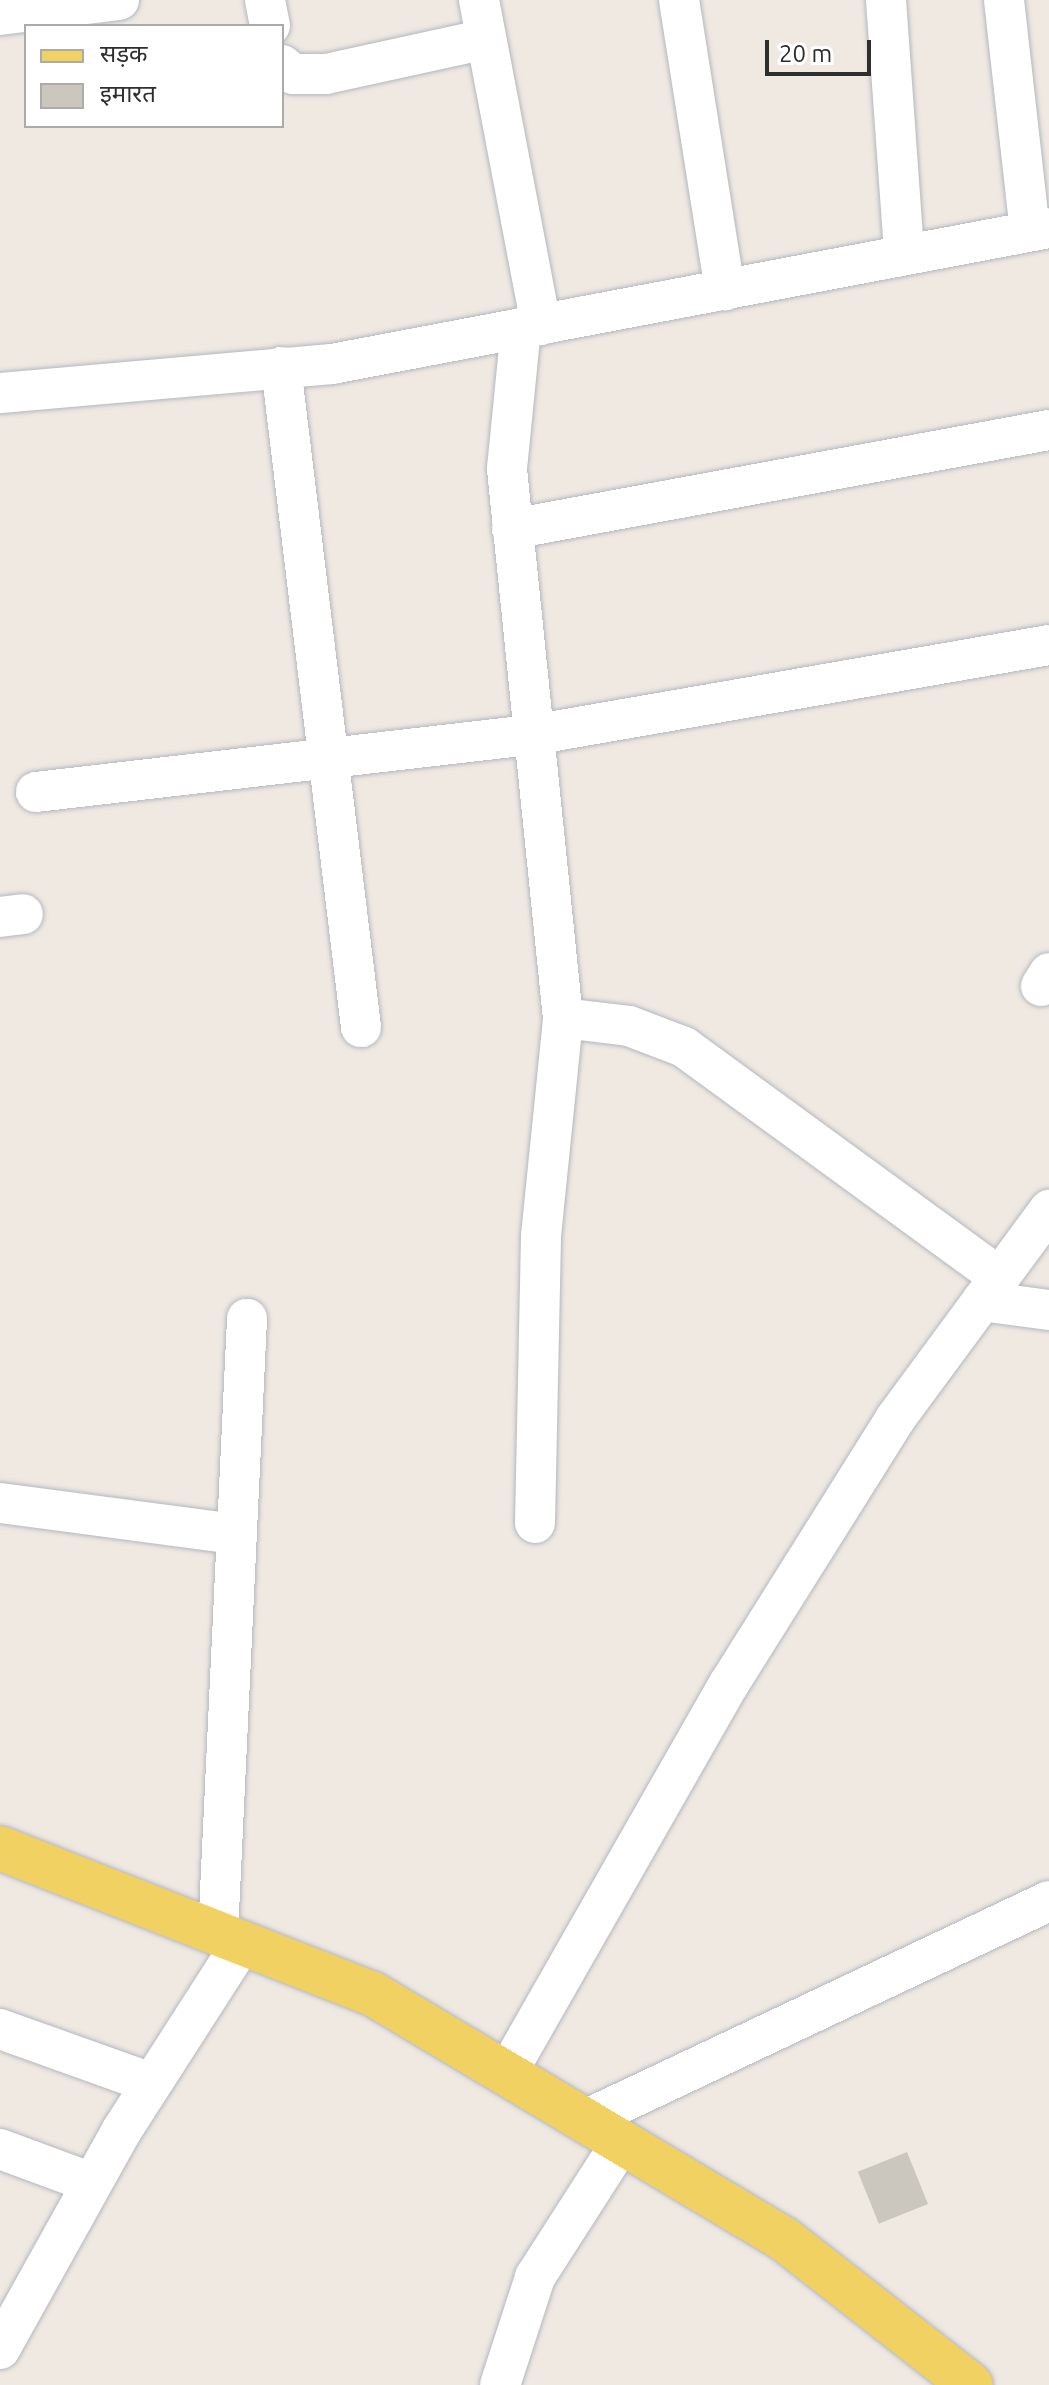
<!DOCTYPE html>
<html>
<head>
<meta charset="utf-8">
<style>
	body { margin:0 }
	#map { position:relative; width:1049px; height:2385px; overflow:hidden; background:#efe9e1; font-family:Ubuntu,"Noto Sans Devanagari",sans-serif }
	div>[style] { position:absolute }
	.building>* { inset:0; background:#cbc7bf; transform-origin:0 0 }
	.roads { filter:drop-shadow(0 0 2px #b4b7c1) drop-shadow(0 0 2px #b4b7c1) }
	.minor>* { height:40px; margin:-20px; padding:0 20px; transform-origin:20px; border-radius:20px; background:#fff }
	.major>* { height:44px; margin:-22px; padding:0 22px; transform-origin:22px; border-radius:22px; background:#f2d163 }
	span { translate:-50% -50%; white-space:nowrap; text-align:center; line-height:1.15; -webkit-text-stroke:8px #fff; paint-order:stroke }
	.legend { position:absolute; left:24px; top:24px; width:260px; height:104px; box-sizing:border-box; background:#fff; border:2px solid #ababab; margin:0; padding:10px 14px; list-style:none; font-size:24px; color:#2e2e2e }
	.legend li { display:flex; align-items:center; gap:16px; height:40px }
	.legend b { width:40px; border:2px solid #ababab }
	.scale { position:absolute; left:765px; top:40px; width:106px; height:36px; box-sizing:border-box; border:4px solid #2e2e2e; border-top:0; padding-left:10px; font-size:24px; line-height:28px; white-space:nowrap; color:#2e2e2e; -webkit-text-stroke:6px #fff; paint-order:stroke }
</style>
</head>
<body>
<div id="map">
	<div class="building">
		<i style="left:907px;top:2152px;width:56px;height:53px;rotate:68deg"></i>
	</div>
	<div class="roads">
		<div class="minor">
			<i style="left:265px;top:0;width:26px;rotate:79deg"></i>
			<i style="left:479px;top:0;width:331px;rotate:79.2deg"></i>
			<i style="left:679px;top:0;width:294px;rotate:81deg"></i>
			<i style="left:886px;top:0;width:253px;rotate:85.9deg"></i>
			<i style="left:1004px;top:0;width:232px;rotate:83.6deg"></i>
			<i style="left:0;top:15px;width:120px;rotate:-7.2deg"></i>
			<i style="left:282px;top:65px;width:14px;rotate:39deg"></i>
			<i style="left:293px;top:74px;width:33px"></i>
			<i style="left:326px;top:74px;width:164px;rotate:-12.3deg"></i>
			<i style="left:521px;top:328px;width:142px;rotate:95.7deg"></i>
			<i style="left:507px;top:469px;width:552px;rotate:84.18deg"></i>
			<i style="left:563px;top:1018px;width:66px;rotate:6.9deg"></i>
			<i style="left:629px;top:1026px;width:59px;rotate:20.9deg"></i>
			<i style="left:684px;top:1047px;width:390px;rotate:36.1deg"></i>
			<i style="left:281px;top:367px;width:665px;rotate:83.09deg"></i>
			<i style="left:0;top:393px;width:333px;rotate:-5deg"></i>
			<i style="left:332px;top:364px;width:730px;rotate:-10.74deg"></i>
			<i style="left:512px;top:529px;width:546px;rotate:-10.45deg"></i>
			<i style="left:36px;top:792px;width:505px;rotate:-6.59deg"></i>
			<i style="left:538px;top:734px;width:519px;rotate:-9.88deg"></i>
			<i style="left:0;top:917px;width:23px;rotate:-7deg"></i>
			<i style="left:1041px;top:986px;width:15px;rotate:-58deg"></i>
			<i style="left:982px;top:1301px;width:68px;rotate:7.7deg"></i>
			<i style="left:0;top:1503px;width:239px;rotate:7.5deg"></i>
			<i style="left:535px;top:1523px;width:287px;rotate:-88.8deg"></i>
			<i style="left:541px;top:1236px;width:219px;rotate:-84.2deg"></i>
			<i style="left:218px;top:1934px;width:616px;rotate:-87.3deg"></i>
			<i style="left:0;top:2029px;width:160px;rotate:19.7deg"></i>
			<i style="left:508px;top:2071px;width:446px;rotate:-60.3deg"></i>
			<i style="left:729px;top:1684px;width:313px;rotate:-57.9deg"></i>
			<i style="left:895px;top:1419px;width:260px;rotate:-53.6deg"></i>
			<i style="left:583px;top:2121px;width:515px;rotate:-25.27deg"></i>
			<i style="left:0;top:2149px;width:98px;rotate:20.3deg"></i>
			<i style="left:0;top:2349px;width:251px;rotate:-60.9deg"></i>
			<i style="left:122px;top:2130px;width:222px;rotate:-57.3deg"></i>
			<i style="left:500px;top:2385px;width:114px;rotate:-72deg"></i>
			<i style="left:535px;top:2277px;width:159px;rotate:-57.3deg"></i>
		</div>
		<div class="major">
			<i style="left:0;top:1848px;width:401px;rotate:21.4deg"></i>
			<i style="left:373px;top:1994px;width:478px;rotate:30.8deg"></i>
			<i style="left:784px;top:2239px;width:237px;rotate:38deg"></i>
		</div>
	</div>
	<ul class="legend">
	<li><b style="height:10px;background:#f2d163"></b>सड़क</li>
	<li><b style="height:22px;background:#cbc7bf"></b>इमारत</li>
	</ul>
	<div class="scale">20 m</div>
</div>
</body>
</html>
